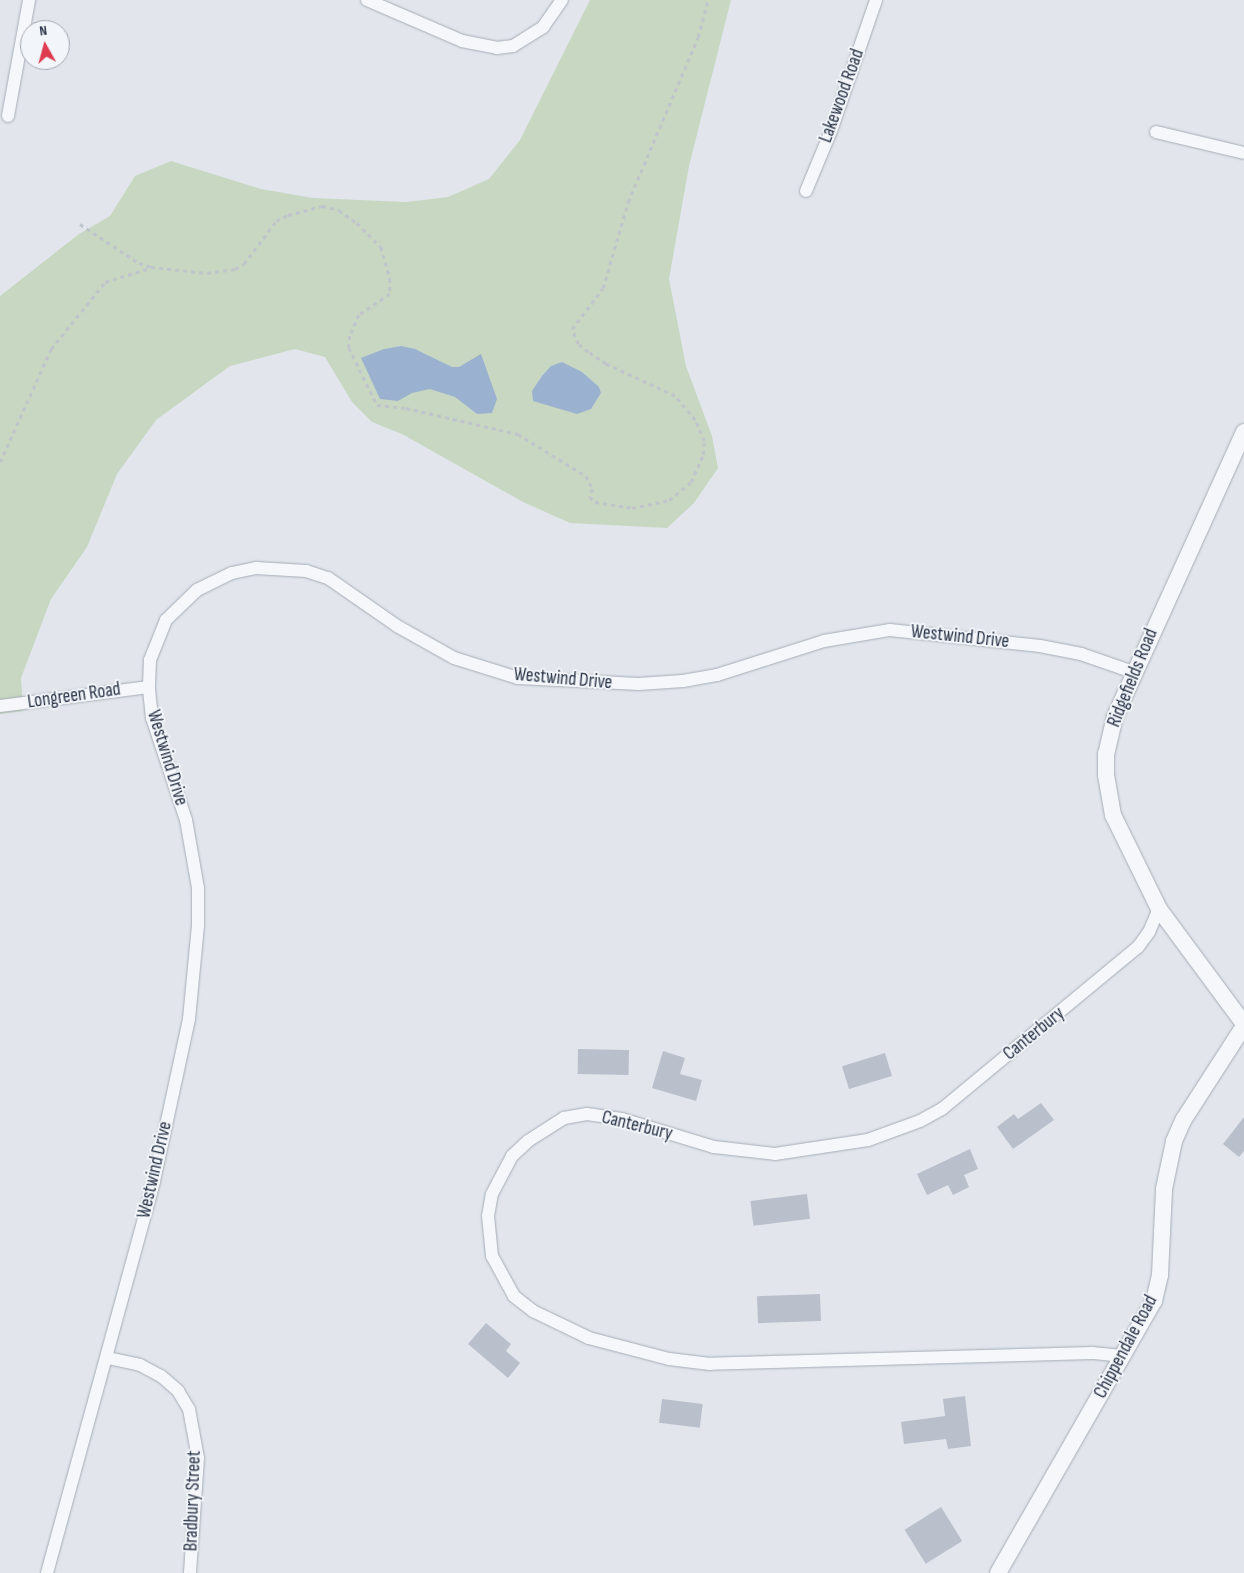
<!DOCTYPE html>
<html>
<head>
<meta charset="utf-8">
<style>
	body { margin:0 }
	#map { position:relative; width:1244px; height:1573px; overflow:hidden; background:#e2e6ec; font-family:"Sofia Sans Condensed",sans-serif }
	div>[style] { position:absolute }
	.green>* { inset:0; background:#c7d7c2 }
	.water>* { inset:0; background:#9ab2d0 }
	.building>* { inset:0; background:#b9bfcb; transform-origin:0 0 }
	.path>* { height:2.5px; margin-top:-1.25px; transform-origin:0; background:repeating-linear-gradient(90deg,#c0c4cb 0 4px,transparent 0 8px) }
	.roads { filter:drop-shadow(0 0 1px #a6acb7) drop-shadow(0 0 1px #a6acb7) }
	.minor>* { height:12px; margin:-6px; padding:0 6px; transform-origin:6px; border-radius:6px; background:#f6f7fa }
	.tertiary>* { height:16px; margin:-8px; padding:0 8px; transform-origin:8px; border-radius:8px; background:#f6f7fa }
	span { translate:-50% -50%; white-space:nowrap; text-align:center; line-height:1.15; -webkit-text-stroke:4px #f2f5f9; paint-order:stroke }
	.street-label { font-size:19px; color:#283246 }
	.north { position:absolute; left:20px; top:20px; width:50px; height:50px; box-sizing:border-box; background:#f2f5f9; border:1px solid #a1a7b1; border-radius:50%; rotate:353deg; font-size:14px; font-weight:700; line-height:20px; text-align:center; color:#283246 }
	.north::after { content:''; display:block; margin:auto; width:18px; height:22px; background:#de3b4e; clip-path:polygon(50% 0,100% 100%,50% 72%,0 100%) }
</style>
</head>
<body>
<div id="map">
	<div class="green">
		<i style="clip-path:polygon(590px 0,731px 0,689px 166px,669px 279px,686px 366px,712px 436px,718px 468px,694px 503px,667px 528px,570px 523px,523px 502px,402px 434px,372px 422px,352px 402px,325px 357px,295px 349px,230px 366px,156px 420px,117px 474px,87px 547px,51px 599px,21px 678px,23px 711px,0 714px,0 296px,79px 234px,110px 216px,135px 176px,171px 161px,261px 189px,313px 198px,406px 202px,448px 197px,489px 179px,520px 140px)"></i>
	</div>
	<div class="water">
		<i style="clip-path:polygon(401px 346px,415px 349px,452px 367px,459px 367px,481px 354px,497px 399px,492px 413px,477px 414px,455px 397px,430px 389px,412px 393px,398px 401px,380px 399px,361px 358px,384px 349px)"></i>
		<i style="clip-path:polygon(562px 362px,582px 372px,599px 387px,601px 393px,591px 409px,577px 414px,533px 401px,532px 391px,542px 376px,551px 366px)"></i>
	</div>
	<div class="building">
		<i style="left:578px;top:1049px;width:51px;height:25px;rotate:1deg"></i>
		<i style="clip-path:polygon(663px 1051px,685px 1058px,680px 1074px,702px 1080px,696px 1101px,652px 1088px)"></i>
		<i style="left:885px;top:1053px;width:24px;height:45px;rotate:73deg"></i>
		<i style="clip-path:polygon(1041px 1103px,1054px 1120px,1013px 1149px,997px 1127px,1014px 1114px,1018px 1119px)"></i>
		<i style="clip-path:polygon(1244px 1117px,1244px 1151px,1239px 1157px,1223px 1144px)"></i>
		<i style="clip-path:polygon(970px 1149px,978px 1169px,964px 1175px,969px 1187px,953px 1195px,948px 1185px,927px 1195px,917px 1174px)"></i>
		<i style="left:807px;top:1194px;width:25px;height:57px;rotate:83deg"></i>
		<i style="left:820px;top:1294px;width:27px;height:63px;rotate:88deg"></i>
		<i style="clip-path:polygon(486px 1323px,511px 1344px,506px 1351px,520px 1363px,508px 1378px,468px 1344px)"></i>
		<i style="clip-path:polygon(965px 1396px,971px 1446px,948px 1449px,946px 1439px,904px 1444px,901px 1422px,945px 1416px,943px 1399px)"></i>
		<i style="left:662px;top:1399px;width:41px;height:24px;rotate:7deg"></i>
		<i style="left:941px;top:1507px;width:40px;height:43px;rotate:58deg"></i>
	</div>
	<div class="path">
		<i style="left:80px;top:224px;width:71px;rotate:33.5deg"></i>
		<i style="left:139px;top:263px;width:13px;rotate:18deg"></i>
		<i style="left:151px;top:267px;width:56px;rotate:6.1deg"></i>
		<i style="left:207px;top:273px;width:28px;rotate:-8deg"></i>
		<i style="left:235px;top:269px;width:10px;rotate:-29deg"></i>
		<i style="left:244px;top:264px;width:54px;rotate:-53.3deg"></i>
		<i style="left:276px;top:221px;width:13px;rotate:-27deg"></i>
		<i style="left:288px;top:215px;width:35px;rotate:-15deg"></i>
		<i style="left:322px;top:206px;width:17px;rotate:13deg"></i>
		<i style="left:339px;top:210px;width:22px;rotate:36deg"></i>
		<i style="left:357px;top:223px;width:34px;rotate:45deg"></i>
		<i style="left:381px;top:247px;width:33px;rotate:74deg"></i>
		<i style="left:390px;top:279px;width:15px;rotate:90deg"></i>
		<i style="left:390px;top:294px;width:37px;rotate:146deg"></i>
		<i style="left:359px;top:315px;width:23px;rotate:113deg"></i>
		<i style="left:350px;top:336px;width:12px;rotate:95deg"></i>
		<i style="left:349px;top:348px;width:64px;rotate:63.8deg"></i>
		<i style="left:377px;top:405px;width:29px;rotate:6deg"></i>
		<i style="left:406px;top:408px;width:115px;rotate:13.1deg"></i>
		<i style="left:518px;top:434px;width:80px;rotate:31.7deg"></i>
		<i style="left:586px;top:476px;width:15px;rotate:62deg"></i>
		<i style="left:593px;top:489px;width:9px;rotate:111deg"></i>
		<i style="left:590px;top:497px;width:7px;rotate:45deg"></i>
		<i style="left:595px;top:502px;width:37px;rotate:9deg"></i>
		<i style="left:632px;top:508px;width:38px;rotate:-12deg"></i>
		<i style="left:669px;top:500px;width:28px;rotate:-39deg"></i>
		<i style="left:691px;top:482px;width:30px;rotate:-66deg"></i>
		<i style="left:703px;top:455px;width:14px;rotate:-86deg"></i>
		<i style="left:704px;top:441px;width:23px;rotate:-113deg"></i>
		<i style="left:695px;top:420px;width:31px;rotate:-130deg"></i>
		<i style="left:675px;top:396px;width:76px;rotate:-155.1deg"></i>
		<i style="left:606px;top:364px;width:22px;rotate:-146deg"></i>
		<i style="left:588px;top:352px;width:13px;rotate:-141deg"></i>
		<i style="left:578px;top:344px;width:16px;rotate:-112deg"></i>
		<i style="left:572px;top:329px;width:51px;rotate:-52.9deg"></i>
		<i style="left:603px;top:288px;width:90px;rotate:-73.8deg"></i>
		<i style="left:628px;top:202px;width:179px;rotate:-67deg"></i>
		<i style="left:698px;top:37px;width:38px;rotate:-75deg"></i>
		<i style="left:0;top:462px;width:124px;rotate:-65.7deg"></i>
		<i style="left:51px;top:349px;width:86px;rotate:-51.1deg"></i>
		<i style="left:105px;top:282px;width:47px;rotate:-17.3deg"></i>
	</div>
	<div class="roads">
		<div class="minor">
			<i style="left:367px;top:0;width:103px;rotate:23.3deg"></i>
			<i style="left:462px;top:41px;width:36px;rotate:11deg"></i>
			<i style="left:497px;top:48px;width:16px;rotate:-7deg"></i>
			<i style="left:513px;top:46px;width:36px;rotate:-32deg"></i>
			<i style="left:543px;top:27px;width:33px;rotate:-55deg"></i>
			<i style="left:8px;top:116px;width:118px;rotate:-79.7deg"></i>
			<i style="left:1156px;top:132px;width:90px;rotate:13.4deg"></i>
			<i style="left:806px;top:191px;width:65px;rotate:-67.4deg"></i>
			<i style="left:831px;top:131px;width:139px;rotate:-71deg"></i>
			<i style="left:0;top:706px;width:150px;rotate:-7.3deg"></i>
			<i style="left:1122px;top:1356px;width:30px;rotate:-174deg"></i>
			<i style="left:1092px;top:1353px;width:382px;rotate:178.4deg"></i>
			<i style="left:710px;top:1364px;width:41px;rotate:-173deg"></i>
			<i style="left:669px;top:1359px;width:83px;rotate:-165.3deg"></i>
			<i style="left:589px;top:1338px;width:62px;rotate:-154.3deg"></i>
			<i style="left:533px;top:1311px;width:24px;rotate:-142deg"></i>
			<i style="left:514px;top:1296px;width:46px;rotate:-118.8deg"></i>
			<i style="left:492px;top:1256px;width:40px;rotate:-95.7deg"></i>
			<i style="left:488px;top:1216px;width:22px;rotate:-80deg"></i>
			<i style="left:492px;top:1194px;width:43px;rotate:-62.2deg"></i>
			<i style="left:512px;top:1156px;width:22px;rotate:-43deg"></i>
			<i style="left:528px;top:1141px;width:43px;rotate:-32.6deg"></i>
			<i style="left:564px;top:1118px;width:23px;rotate:-10deg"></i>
			<i style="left:587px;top:1114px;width:35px;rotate:8deg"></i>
			<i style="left:622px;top:1119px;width:96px;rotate:16.9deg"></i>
			<i style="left:714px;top:1147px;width:61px;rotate:6.5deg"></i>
			<i style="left:775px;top:1154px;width:94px;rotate:-8.6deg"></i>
			<i style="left:868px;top:1140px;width:55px;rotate:-20.1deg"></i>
			<i style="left:920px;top:1121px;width:25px;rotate:-29deg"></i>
			<i style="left:942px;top:1109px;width:254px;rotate:-39.6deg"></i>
			<i style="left:1138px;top:947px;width:19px;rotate:-54deg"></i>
			<i style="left:1149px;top:932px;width:25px;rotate:-67deg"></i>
			<i style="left:108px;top:1358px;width:33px;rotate:12deg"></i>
			<i style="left:140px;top:1365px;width:24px;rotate:28deg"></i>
			<i style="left:161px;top:1376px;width:23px;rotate:41deg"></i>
			<i style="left:178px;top:1391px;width:21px;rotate:59deg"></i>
			<i style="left:189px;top:1409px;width:50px;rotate:79.6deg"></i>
			<i style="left:198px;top:1458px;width:115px;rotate:94deg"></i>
			<i style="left:47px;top:1573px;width:406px;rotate:-74.7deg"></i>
			<i style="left:154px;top:1181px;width:166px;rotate:-77.8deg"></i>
			<i style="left:189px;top:1019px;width:93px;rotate:-84.5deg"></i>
			<i style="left:198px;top:926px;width:38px;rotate:-90deg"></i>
			<i style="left:198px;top:888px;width:69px;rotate:-100deg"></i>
			<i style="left:186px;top:820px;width:108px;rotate:-108.4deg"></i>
			<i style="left:152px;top:718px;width:31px;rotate:-96deg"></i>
			<i style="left:149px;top:687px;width:27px;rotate:-88deg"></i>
			<i style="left:150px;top:660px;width:43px;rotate:-68.2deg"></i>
			<i style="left:166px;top:620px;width:43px;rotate:-44.1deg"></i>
			<i style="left:197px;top:590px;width:39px;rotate:-26deg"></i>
			<i style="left:232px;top:573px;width:25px;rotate:-12deg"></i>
			<i style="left:256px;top:568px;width:50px;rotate:3.4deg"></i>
			<i style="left:306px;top:571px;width:23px;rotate:18deg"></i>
			<i style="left:328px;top:578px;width:84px;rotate:34.8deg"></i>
			<i style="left:397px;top:626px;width:65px;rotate:29.3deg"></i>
			<i style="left:454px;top:658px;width:67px;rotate:17.4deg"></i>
			<i style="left:518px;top:678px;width:121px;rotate:2.8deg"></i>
			<i style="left:639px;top:684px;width:44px;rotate:-3.9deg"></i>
			<i style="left:683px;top:681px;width:35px;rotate:-10deg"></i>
			<i style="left:717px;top:675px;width:112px;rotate:-17.6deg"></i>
			<i style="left:824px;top:641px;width:67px;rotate:-9.5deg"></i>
			<i style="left:890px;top:630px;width:151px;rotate:6.1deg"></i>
			<i style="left:1040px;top:646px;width:42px;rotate:11deg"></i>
			<i style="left:1081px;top:654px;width:55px;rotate:19.1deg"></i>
		</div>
		<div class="tertiary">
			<i style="left:1244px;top:432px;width:312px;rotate:114.4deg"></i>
			<i style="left:1115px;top:716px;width:39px;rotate:103deg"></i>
			<i style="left:1106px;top:754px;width:21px;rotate:90deg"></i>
			<i style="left:1106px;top:775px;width:41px;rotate:80.1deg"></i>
			<i style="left:1113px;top:815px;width:105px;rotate:63.9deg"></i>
			<i style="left:1159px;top:909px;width:143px;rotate:53.5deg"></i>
			<i style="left:998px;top:1573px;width:314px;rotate:-60.2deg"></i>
			<i style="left:1154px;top:1301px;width:27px;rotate:-77deg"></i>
			<i style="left:1160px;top:1275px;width:86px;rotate:-87.3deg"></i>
			<i style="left:1164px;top:1189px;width:49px;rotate:-78.2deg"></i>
			<i style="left:1174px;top:1141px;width:24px;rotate:-66deg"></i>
			<i style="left:1184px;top:1119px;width:111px;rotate:-57.2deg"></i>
		</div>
	</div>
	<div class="street-label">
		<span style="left:842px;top:96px;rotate:-70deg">Lakewood Road</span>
		<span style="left:960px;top:637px;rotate:6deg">Westwind Drive</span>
		<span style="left:1133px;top:678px;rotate:-68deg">Ridgefields Road</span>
		<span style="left:563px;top:679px;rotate:5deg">Westwind Drive</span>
		<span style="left:74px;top:696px;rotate:-8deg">Longreen Road</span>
		<span style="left:167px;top:758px;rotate:73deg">Westwind Drive</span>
		<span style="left:1034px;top:1034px;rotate:-39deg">Canterbury</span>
		<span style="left:637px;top:1126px;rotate:14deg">Canterbury</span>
		<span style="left:155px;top:1170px;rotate:-77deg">Westwind Drive</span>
		<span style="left:1126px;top:1347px;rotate:-62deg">Chippendale Road</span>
		<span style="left:193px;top:1501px;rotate:-88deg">Bradbury Street</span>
	</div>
	<div class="north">N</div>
</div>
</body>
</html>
